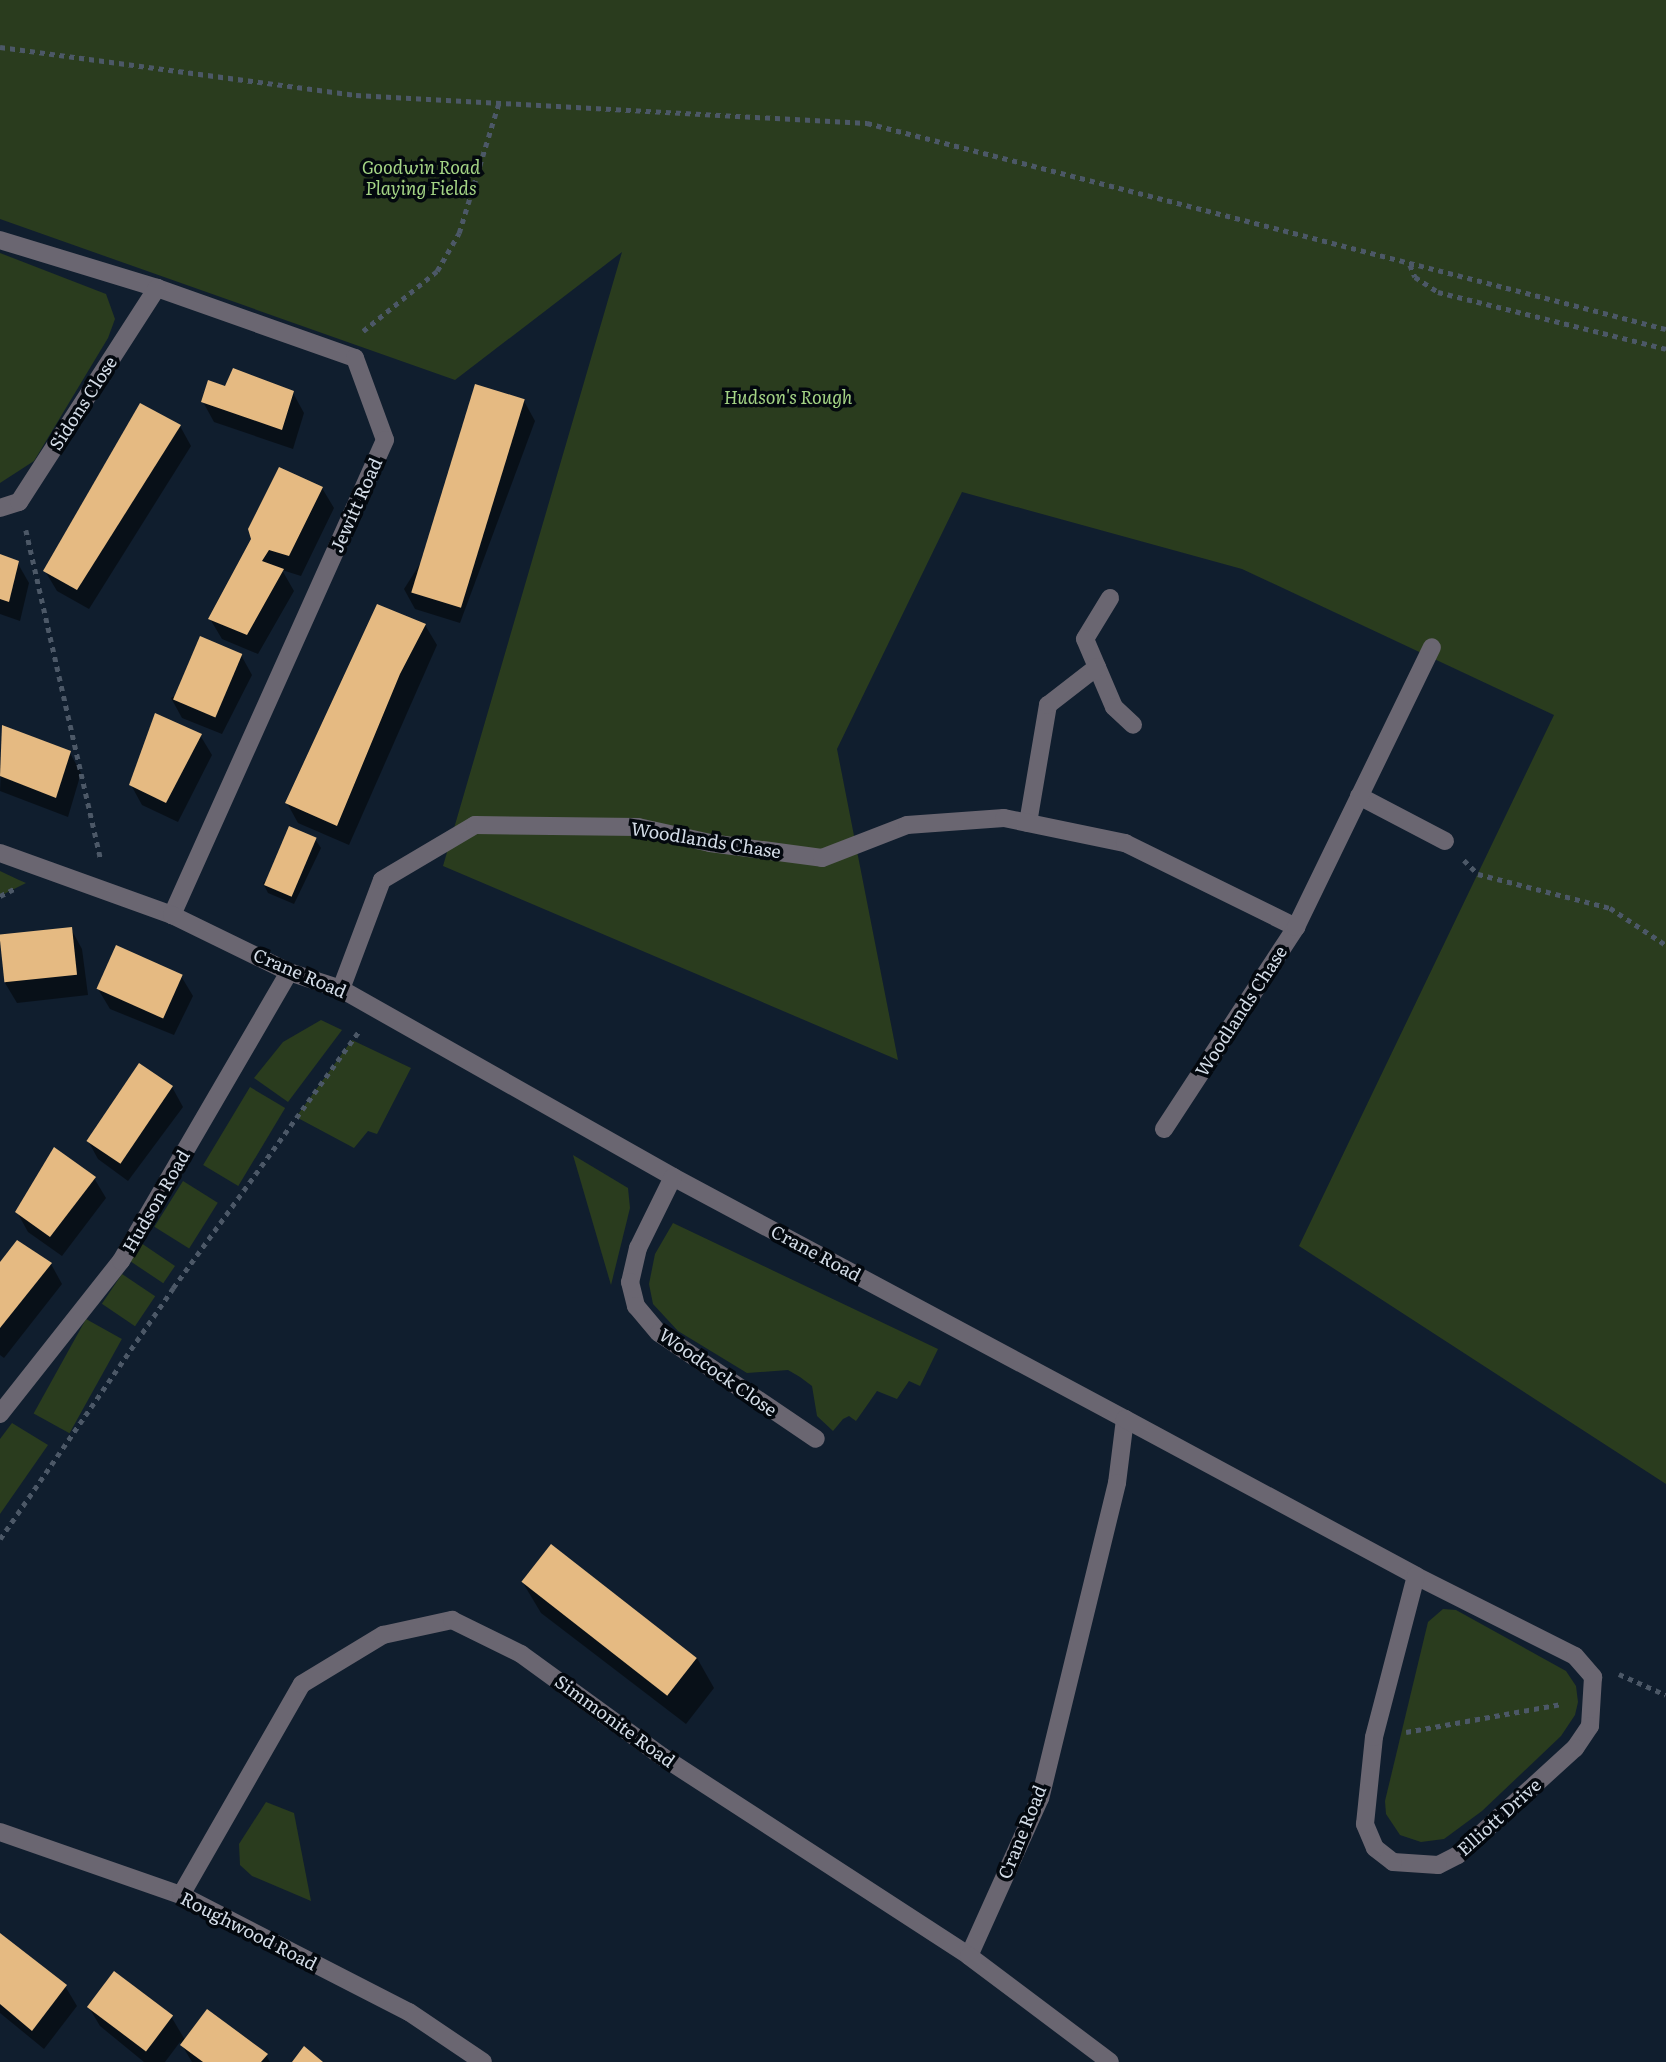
<!DOCTYPE html>
<html>
<head>
<meta charset="utf-8">
<style>
	body { margin:0 }
	#map { position:relative; width:1666px; height:2062px; overflow:hidden; background:#101e2e; font-family:Literata,serif }
	div>[style] { position:absolute }
	.green>* { inset:0; background:#2a3c1e; transform-origin:0 0 }
	.shadow>* { inset:0; background:#0007 }
	.building>* { inset:0; background:#e5ba82; transform-origin:0 0 }
	.path>* { height:4.5px; margin-top:-2.25px; transform-origin:0; background:repeating-linear-gradient(90deg,#4c5867 0 5px,transparent 0 10px) }
	.minor>* { height:18px; margin:-9px; padding:0 9px; transform-origin:9px; border-radius:9px; background:#6a6671 }
	span { translate:-50% -50%; white-space:nowrap; text-align:center; line-height:1.15; -webkit-text-stroke:7px #03080e; paint-order:stroke }
	.park-label { font-size:18px; color:#a4d485; font-style:italic }
	.street-label { font-size:18px; color:#d3dce7 }
</style>
</head>
<body>
<div id="map">
	<div class="green">
		<i style="clip-path:polygon(0 0,1666px 0,1666px 1484px,1299px 1246px,1554px 715px,1242px 569px,962px 492px,837px 749px,898px 1060px,443px 866px,622px 252px,455px 380px,0 219px)"></i>
		<i style="clip-path:polygon(0 253px,106px 294px,115px 319px,108px 338px,34px 461px,0 483px)"></i>
		<i style="clip-path:polygon(0 871px,19px 880px,26px 883px,0 896px)"></i>
		<i style="clip-path:polygon(321px 1020px,342px 1030px,288px 1102px,254px 1078px,283px 1042px)"></i>
		<i style="clip-path:polygon(352px 1040px,411px 1068px,377px 1134px,368px 1131px,354px 1148px,296px 1117px)"></i>
		<i style="left:250px;top:1087px;width:41px;height:91px;rotate:31deg"></i>
		<i style="clip-path:polygon(573px 1155px,628px 1188px,630px 1208px,611px 1285px)"></i>
		<i style="left:183px;top:1181px;width:41px;height:54px;rotate:32deg"></i>
		<i style="clip-path:polygon(673px 1223px,938px 1349px,920px 1386px,909px 1381px,897px 1399px,877px 1391px,856px 1421px,849px 1416px,843px 1419px,833px 1431px,817px 1416px,812px 1386px,800px 1377px,788px 1370px,747px 1373px,678px 1331px,653px 1304px,649px 1284px,655px 1254px)"></i>
		<i style="left:141px;top:1243px;width:41px;height:21px;rotate:34deg"></i>
		<i style="left:122px;top:1274px;width:40px;height:36px;rotate:34deg"></i>
		<i style="left:86px;top:1319px;width:41px;height:108px;rotate:29deg"></i>
		<i style="clip-path:polygon(12px 1423px,48px 1445px,0 1514px,0 1439px)"></i>
		<i style="clip-path:polygon(1443px 1609px,1456px 1610px,1566px 1671px,1576px 1686px,1578px 1702px,1575px 1715px,1561px 1736px,1482px 1811px,1444px 1839px,1421px 1842px,1400px 1835px,1386px 1814px,1385px 1801px,1428px 1622px)"></i>
		<i style="clip-path:polygon(266px 1802px,294px 1813px,311px 1901px,252px 1876px,240px 1865px,239px 1844px)"></i>
	</div>
	<div class="shadow">
		<i style="clip-path:polygon(226px 388px,293px 393px,304px 413px,293px 449px,214px 422px,203px 402px)"></i>
		<i style="clip-path:polygon(524px 401px,535px 421px,460px 623px,415px 609px,404px 589px)"></i>
		<i style="clip-path:polygon(180px 426px,191px 446px,89px 609px,57px 591px,45px 571px)"></i>
		<i style="clip-path:polygon(322px 488px,334px 508px,301px 576px,282px 570px,294px 591px,258px 654px,222px 639px,210px 619px,253px 539px)"></i>
		<i style="clip-path:polygon(0 556px,17px 562px,29px 583px,20px 621px,0 614px)"></i>
		<i style="clip-path:polygon(425px 625px,437px 645px,349px 845px,298px 823px,287px 803px)"></i>
		<i style="clip-path:polygon(241px 655px,252px 675px,222px 734px,182px 718px,171px 698px)"></i>
		<i style="clip-path:polygon(3px 727px,70px 753px,81px 773px,68px 817px,0 791px)"></i>
		<i style="clip-path:polygon(200px 735px,212px 755px,178px 822px,142px 805px,131px 785px)"></i>
		<i style="clip-path:polygon(315px 839px,321px 848px,294px 904px,268px 893px,263px 883px)"></i>
		<i style="clip-path:polygon(71px 929px,82px 949px,88px 995px,17px 1003px,5px 983px)"></i>
		<i style="clip-path:polygon(181px 976px,193px 996px,174px 1035px,110px 1009px,98px 989px)"></i>
		<i style="clip-path:polygon(172px 1087px,183px 1107px,128px 1181px,98px 1159px,87px 1139px)"></i>
		<i style="clip-path:polygon(94px 1178px,106px 1198px,62px 1256px,28px 1232px,17px 1212px)"></i>
		<i style="clip-path:polygon(51px 1264px,62px 1284px,4px 1358px,0 1355px,0 1265px)"></i>
		<i style="clip-path:polygon(523px 1583px,697px 1658px,714px 1688px,686px 1724px,541px 1613px)"></i>
		<i style="clip-path:polygon(0 1935px,65px 1986px,77px 2006px,44px 2049px,0 2013px)"></i>
		<i style="clip-path:polygon(114px 1973px,172px 2018px,185px 2040px,266px 2055px,270px 2062px,192px 2062px,180px 2042px,165px 2062px,144px 2062px,100px 2026px,88px 2006px)"></i>
	</div>
	<div class="building">
		<i style="clip-path:polygon(233px 368px,294px 391px,282px 430px,201px 402px,208px 380px,225px 386px)"></i>
		<i style="left:475px;top:384px;width:52px;height:218px;rotate:17deg"></i>
		<i style="clip-path:polygon(140px 403px,181px 425px,77px 590px,43px 571px)"></i>
		<i style="clip-path:polygon(279px 467px,323px 487px,289px 556px,269px 550px,262px 561px,284px 569px,247px 635px,208px 619px,251px 539px,248px 529px)"></i>
		<i style="clip-path:polygon(0 554px,19px 561px,9px 602px,0 599px)"></i>
		<i style="clip-path:polygon(377px 604px,426px 624px,400px 674px,337px 826px,285px 803px)"></i>
		<i style="left:200px;top:636px;width:46px;height:69px;rotate:23deg"></i>
		<i style="clip-path:polygon(155px 713px,202px 734px,166px 803px,129px 785px)"></i>
		<i style="clip-path:polygon(2px 725px,71px 751px,56px 798px,0 776px)"></i>
		<i style="left:289px;top:826px;width:30px;height:64px;rotate:23deg"></i>
		<i style="left:72px;top:927px;width:48px;height:73px;rotate:84deg"></i>
		<i style="left:116px;top:945px;width:73px;height:48px;rotate:24deg"></i>
		<i style="left:139px;top:1063px;width:41px;height:94px;rotate:34deg"></i>
		<i style="clip-path:polygon(54px 1147px,96px 1177px,50px 1237px,15px 1212px)"></i>
		<i style="clip-path:polygon(17px 1240px,52px 1263px,0 1328px,0 1262px)"></i>
		<i style="left:551px;top:1544px;width:185px;height:48px;rotate:38deg"></i>
		<i style="clip-path:polygon(0 1933px,67px 1985px,32px 2031px,0 2004px)"></i>
		<i style="left:114px;top:1971px;width:74px;height:45px;rotate:37deg"></i>
		<i style="clip-path:polygon(207px 2009px,268px 2054px,261px 2062px,203px 2062px,180px 2045px)"></i>
		<i style="clip-path:polygon(304px 2046px,323px 2062px,292px 2062px)"></i>
	</div>
	<div class="path">
		<i style="left:0;top:47px;width:359px;rotate:7.7deg"></i>
		<i style="left:356px;top:95px;width:512px;rotate:3.14deg"></i>
		<i style="left:867px;top:123px;width:825px;rotate:14.46deg"></i>
		<i style="left:1410px;top:265px;width:13px;rotate:67deg"></i>
		<i style="left:1415px;top:277px;width:27px;rotate:33deg"></i>
		<i style="left:1438px;top:292px;width:235px;rotate:14deg"></i>
		<i style="left:363px;top:331px;width:95px;rotate:-39deg"></i>
		<i style="left:437px;top:271px;width:44px;rotate:-59.9deg"></i>
		<i style="left:459px;top:233px;width:137px;rotate:-73deg"></i>
		<i style="left:26px;top:530px;width:337px;rotate:77.2deg"></i>
		<i style="left:1464px;top:860px;width:20px;rotate:45deg"></i>
		<i style="left:1478px;top:874px;width:136px;rotate:14.4deg"></i>
		<i style="left:1610px;top:908px;width:67px;rotate:33.5deg"></i>
		<i style="left:0;top:896px;width:16px;rotate:-27deg"></i>
		<i style="left:0;top:1539px;width:305px;rotate:-55.4deg"></i>
		<i style="left:173px;top:1288px;width:317px;rotate:-54.1deg"></i>
		<i style="left:1619px;top:1674px;width:51px;rotate:24.1deg"></i>
		<i style="left:1406px;top:1732px;width:158px;rotate:-10.2deg"></i>
	</div>
	<div class="minor">
		<i style="left:0;top:240px;width:164px;rotate:17deg"></i>
		<i style="left:157px;top:288px;width:210px;rotate:19.5deg"></i>
		<i style="left:355px;top:358px;width:87px;rotate:69.9deg"></i>
		<i style="left:385px;top:440px;width:521px;rotate:114.15deg"></i>
		<i style="left:0;top:508px;width:20px;rotate:-18deg"></i>
		<i style="left:19px;top:502px;width:255px;rotate:-57.2deg"></i>
		<i style="left:1110px;top:598px;width:48px;rotate:121.4deg"></i>
		<i style="left:1085px;top:639px;width:74px;rotate:66.9deg"></i>
		<i style="left:1114px;top:707px;width:26px;rotate:43deg"></i>
		<i style="left:1359px;top:796px;width:97px;rotate:27.6deg"></i>
		<i style="left:1028px;top:823px;width:120px;rotate:-80.4deg"></i>
		<i style="left:1048px;top:705px;width:62px;rotate:-37.8deg"></i>
		<i style="left:0;top:853px;width:183px;rotate:19.8deg"></i>
		<i style="left:172px;top:915px;width:130px;rotate:26deg"></i>
		<i style="left:289px;top:972px;width:55px;rotate:18.1deg"></i>
		<i style="left:341px;top:989px;width:382px;rotate:29.5deg"></i>
		<i style="left:673px;top:1177px;width:513px;rotate:28.16deg"></i>
		<i style="left:1125px;top:1419px;width:64px;rotate:97.1deg"></i>
		<i style="left:1117px;top:1483px;width:324px;rotate:103.7deg"></i>
		<i style="left:1040px;top:1798px;width:173px;rotate:114.2deg"></i>
		<i style="left:341px;top:989px;width:116px;rotate:-69.4deg"></i>
		<i style="left:382px;top:880px;width:108px;rotate:-30.6deg"></i>
		<i style="left:475px;top:825px;width:163px;rotate:0.7deg"></i>
		<i style="left:638px;top:827px;width:74px;rotate:12.5deg"></i>
		<i style="left:710px;top:843px;width:113px;rotate:7.6deg"></i>
		<i style="left:822px;top:858px;width:91px;rotate:-21.2deg"></i>
		<i style="left:907px;top:825px;width:97px;rotate:-4.1deg"></i>
		<i style="left:1004px;top:818px;width:124px;rotate:11.7deg"></i>
		<i style="left:1125px;top:843px;width:191px;rotate:26.2deg"></i>
		<i style="left:1164px;top:1129px;width:241px;rotate:-56.8deg"></i>
		<i style="left:1296px;top:927px;width:311px;rotate:-64.1deg"></i>
		<i style="left:673px;top:1177px;width:79px;rotate:116.2deg"></i>
		<i style="left:638px;top:1248px;width:35px;rotate:103deg"></i>
		<i style="left:630px;top:1282px;width:25px;rotate:76deg"></i>
		<i style="left:636px;top:1306px;width:35px;rotate:50deg"></i>
		<i style="left:659px;top:1333px;width:189px;rotate:34deg"></i>
		<i style="left:0;top:1414px;width:195px;rotate:-51.7deg"></i>
		<i style="left:121px;top:1261px;width:334px;rotate:-59.8deg"></i>
		<i style="left:1125px;top:1419px;width:331px;rotate:28.3deg"></i>
		<i style="left:1416px;top:1576px;width:178px;rotate:26.7deg"></i>
		<i style="left:1575px;top:1656px;width:28px;rotate:49deg"></i>
		<i style="left:1593px;top:1677px;width:49px;rotate:93.5deg"></i>
		<i style="left:1590px;top:1726px;width:27px;rotate:124deg"></i>
		<i style="left:1575px;top:1748px;width:159px;rotate:137.6deg"></i>
		<i style="left:1458px;top:1855px;width:22px;rotate:153deg"></i>
		<i style="left:1438px;top:1865px;width:45px;rotate:-176.2deg"></i>
		<i style="left:1393px;top:1862px;width:23px;rotate:-142deg"></i>
		<i style="left:1375px;top:1848px;width:26px;rotate:-113deg"></i>
		<i style="left:1365px;top:1824px;width:87px;rotate:-84.1deg"></i>
		<i style="left:1374px;top:1737px;width:166px;rotate:-75.4deg"></i>
		<i style="left:0;top:1832px;width:192px;rotate:19.2deg"></i>
		<i style="left:181px;top:1895px;width:256px;rotate:27.2deg"></i>
		<i style="left:409px;top:2012px;width:89px;rotate:34deg"></i>
		<i style="left:181px;top:1895px;width:243px;rotate:-60.2deg"></i>
		<i style="left:302px;top:1684px;width:95px;rotate:-31.2deg"></i>
		<i style="left:383px;top:1635px;width:71px;rotate:-12.3deg"></i>
		<i style="left:452px;top:1620px;width:77px;rotate:26.2deg"></i>
		<i style="left:521px;top:1654px;width:175px;rotate:36deg"></i>
		<i style="left:663px;top:1757px;width:365px;rotate:33deg"></i>
		<i style="left:969px;top:1956px;width:176px;rotate:36.9deg"></i>
	</div>
	<div class="park-label">
		<span style="left:421px;top:178px">Goodwin Road<br>Playing Fields</span>
		<span style="left:788px;top:397px">Hudson's Rough</span>
	</div>
	<div class="street-label">
		<span style="left:83px;top:403px;rotate:-57deg">Sidons Close</span>
		<span style="left:356px;top:505px;rotate:-66deg">Jewitt Road</span>
		<span style="left:706px;top:840px;rotate:9deg">Woodlands Chase</span>
		<span style="left:300px;top:973px;rotate:23deg">Crane Road</span>
		<span style="left:1241px;top:1011px;rotate:-57deg">Woodlands Chase</span>
		<span style="left:156px;top:1201px;rotate:-60deg">Hudson Road</span>
		<span style="left:816px;top:1253px;rotate:28deg">Crane Road</span>
		<span style="left:718px;top:1372px;rotate:35deg">Woodcock Close</span>
		<span style="left:615px;top:1721px;rotate:36deg">Simmonite Road</span>
		<span style="left:1499px;top:1817px;rotate:-42deg">Elliott Drive</span>
		<span style="left:1022px;top:1832px;rotate:-68deg">Crane Road</span>
		<span style="left:249px;top:1931px;rotate:27deg">Roughwood Road</span>
	</div>
</div>
</body>
</html>
